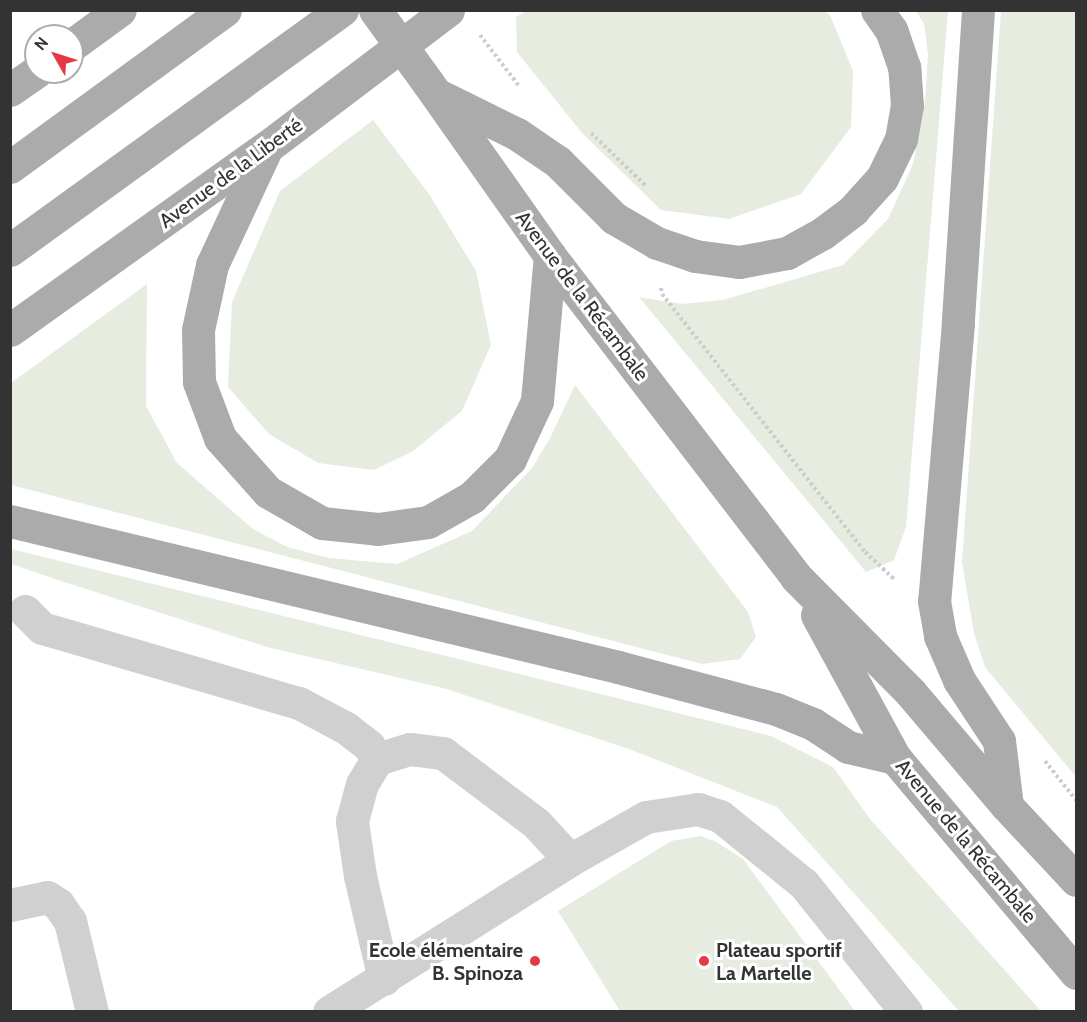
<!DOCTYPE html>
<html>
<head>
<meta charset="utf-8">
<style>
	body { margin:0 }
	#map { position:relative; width:1087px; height:1022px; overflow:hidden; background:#fff; font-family:Cabin,sans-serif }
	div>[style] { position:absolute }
	.green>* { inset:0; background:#e6ecdf }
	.path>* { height:4px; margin-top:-2px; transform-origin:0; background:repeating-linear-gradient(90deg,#cdcdcd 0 3px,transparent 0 6px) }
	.minor>* { height:33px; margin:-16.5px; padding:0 16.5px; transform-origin:16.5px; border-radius:16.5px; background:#d0d0d0 }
	.major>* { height:33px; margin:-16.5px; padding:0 16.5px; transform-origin:16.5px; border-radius:16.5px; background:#ababab }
	.major-bridge>* { height:33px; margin:-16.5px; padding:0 16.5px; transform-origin:16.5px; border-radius:16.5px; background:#ababab }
	.dots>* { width:16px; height:16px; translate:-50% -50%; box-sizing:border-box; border:3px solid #fff; border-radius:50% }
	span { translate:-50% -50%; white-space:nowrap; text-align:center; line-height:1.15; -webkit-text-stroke:6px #fff; paint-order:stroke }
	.street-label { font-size:20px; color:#333 }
	.poi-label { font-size:20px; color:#333; font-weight:700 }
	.right { translate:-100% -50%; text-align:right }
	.left { translate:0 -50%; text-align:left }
	.frame { position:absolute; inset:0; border:12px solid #333; pointer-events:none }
	.north { position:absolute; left:24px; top:24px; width:60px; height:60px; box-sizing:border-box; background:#fff; border:2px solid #adadad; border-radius:50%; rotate:309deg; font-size:16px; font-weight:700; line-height:24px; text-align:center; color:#333 }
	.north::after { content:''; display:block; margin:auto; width:21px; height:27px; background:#e63946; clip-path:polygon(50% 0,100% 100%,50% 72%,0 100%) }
</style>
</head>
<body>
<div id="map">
	<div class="green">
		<i style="clip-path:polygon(526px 11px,824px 11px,830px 15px,853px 71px,851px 127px,801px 194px,729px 219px,661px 210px,582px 133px,517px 52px,516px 17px)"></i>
		<i style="clip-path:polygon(916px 11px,948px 11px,906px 527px,894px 560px,866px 572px,639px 297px,682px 304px,723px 300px,843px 265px,888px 219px,913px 164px,925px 103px,928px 54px,924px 24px)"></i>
		<i style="clip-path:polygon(1001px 11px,1076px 11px,1076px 777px,985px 667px,974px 633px,962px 562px)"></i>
		<i style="clip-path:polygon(373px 120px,429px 194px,476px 271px,491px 345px,462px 411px,413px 451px,374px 470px,318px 463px,269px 434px,228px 387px,232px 302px,280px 191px)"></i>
		<i style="clip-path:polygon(147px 284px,146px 406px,177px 463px,253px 529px,287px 547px,329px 558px,397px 564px,472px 531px,532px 468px,550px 438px,575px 385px,748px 612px,756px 637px,740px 659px,702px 664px,11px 485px,11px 383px)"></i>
		<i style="clip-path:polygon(11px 549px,771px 736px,833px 767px,870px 819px,1041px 1011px,959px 1011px,777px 807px,629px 749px,443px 688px,267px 647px,61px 581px,11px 564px)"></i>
		<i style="clip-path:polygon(700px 836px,715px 841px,743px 859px,855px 1011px,620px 1011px,558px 911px,671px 841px)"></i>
	</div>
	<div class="path">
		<i style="left:480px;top:35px;width:64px;rotate:52.6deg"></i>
		<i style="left:591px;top:133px;width:76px;rotate:43.9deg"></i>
		<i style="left:661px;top:288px;width:6px;rotate:81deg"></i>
		<i style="left:662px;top:294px;width:328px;rotate:51.8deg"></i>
		<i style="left:865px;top:552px;width:40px;rotate:43deg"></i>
		<i style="left:1045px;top:761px;width:50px;rotate:51.5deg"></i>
	</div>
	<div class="minor">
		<i style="left:25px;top:611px;width:24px;rotate:45deg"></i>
		<i style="left:42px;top:628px;width:268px;rotate:16.3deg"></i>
		<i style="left:299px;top:703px;width:53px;rotate:28deg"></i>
		<i style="left:346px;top:728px;width:29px;rotate:38deg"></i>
		<i style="left:369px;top:746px;width:15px;rotate:58deg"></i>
		<i style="left:10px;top:905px;width:38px;rotate:-12deg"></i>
		<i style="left:47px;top:897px;width:13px;rotate:32deg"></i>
		<i style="left:58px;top:904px;width:21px;rotate:55deg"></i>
		<i style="left:70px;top:921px;width:94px;rotate:76.4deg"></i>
		<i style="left:384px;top:979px;width:106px;rotate:-103.1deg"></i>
		<i style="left:360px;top:876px;width:56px;rotate:-98.3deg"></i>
		<i style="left:352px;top:821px;width:38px;rotate:-75deg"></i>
		<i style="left:362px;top:784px;width:29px;rotate:-59deg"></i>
		<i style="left:377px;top:759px;width:34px;rotate:-17deg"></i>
		<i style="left:410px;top:749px;width:33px;rotate:7deg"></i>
		<i style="left:443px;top:753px;width:116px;rotate:37deg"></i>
		<i style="left:536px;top:823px;width:50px;rotate:47.4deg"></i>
		<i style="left:329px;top:1012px;width:285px;rotate:-32.2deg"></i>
		<i style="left:570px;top:860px;width:87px;rotate:-29.5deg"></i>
		<i style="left:646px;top:817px;width:53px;rotate:-8.7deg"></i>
		<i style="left:698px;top:809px;width:23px;rotate:18deg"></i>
		<i style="left:720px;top:816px;width:108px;rotate:39deg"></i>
		<i style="left:804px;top:884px;width:164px;rotate:51.4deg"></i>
	</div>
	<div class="major">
		<i style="left:978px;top:10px;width:314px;rotate:93.7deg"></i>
		<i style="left:958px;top:323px;width:279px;rotate:94.9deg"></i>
		<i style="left:934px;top:601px;width:36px;rotate:80deg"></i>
		<i style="left:940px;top:636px;width:48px;rotate:66.6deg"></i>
		<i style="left:959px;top:680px;width:73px;rotate:56.7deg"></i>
		<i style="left:999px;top:741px;width:65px;rotate:83deg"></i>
		<i style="left:72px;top:45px;width:59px;rotate:-36.1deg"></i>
		<i style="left:428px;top:83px;width:212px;rotate:54.8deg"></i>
		<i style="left:550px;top:256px;width:404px;rotate:52.5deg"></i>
		<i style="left:796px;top:577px;width:163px;rotate:45.2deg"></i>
		<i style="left:911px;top:693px;width:148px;rotate:49.7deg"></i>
		<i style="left:1007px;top:806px;width:101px;rotate:47deg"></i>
		<i style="left:10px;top:90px;width:32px;rotate:-35deg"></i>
		<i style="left:438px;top:95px;width:88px;rotate:26.3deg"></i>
		<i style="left:517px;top:134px;width:50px;rotate:34.3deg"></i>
		<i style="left:558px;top:162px;width:79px;rotate:45deg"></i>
		<i style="left:614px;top:218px;width:50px;rotate:30.2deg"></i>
		<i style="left:657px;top:243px;width:40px;rotate:18.9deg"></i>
		<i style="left:695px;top:256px;width:44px;rotate:7.8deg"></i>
		<i style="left:739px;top:262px;width:49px;rotate:-10.6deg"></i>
		<i style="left:787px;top:253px;width:41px;rotate:-29.1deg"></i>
		<i style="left:823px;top:233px;width:38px;rotate:-37deg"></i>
		<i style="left:853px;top:210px;width:43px;rotate:-47.8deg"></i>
		<i style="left:882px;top:178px;width:43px;rotate:-64deg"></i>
		<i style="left:901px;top:139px;width:34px;rotate:-80deg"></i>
		<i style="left:907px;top:106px;width:39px;rotate:-94deg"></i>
		<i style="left:904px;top:67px;width:39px;rotate:-109deg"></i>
		<i style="left:891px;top:30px;width:24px;rotate:-125deg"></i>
		<i style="left:267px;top:147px;width:130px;rotate:115deg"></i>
		<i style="left:212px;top:265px;width:66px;rotate:102.2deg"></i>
		<i style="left:198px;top:330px;width:52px;rotate:88.9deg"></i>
		<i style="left:199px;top:382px;width:60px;rotate:69.4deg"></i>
		<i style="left:220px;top:438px;width:72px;rotate:48.4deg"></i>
		<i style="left:268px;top:492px;width:62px;rotate:29.9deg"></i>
		<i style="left:322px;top:523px;width:56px;rotate:6.1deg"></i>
		<i style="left:378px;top:529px;width:50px;rotate:-8deg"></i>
		<i style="left:428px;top:522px;width:51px;rotate:-29.6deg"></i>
		<i style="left:472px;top:497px;width:54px;rotate:-45deg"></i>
		<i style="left:510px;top:459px;width:64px;rotate:-65deg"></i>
		<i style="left:537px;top:401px;width:146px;rotate:-84.9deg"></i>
		<i style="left:10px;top:167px;width:266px;rotate:-36.1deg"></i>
		<i style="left:10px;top:250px;width:410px;rotate:-35.9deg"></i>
		<i style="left:10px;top:330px;width:315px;rotate:-35.5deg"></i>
		<i style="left:267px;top:147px;width:227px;rotate:-37.1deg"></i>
		<i style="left:10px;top:521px;width:625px;rotate:13.5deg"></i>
		<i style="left:618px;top:667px;width:163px;rotate:14.9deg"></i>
		<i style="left:776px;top:709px;width:40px;rotate:22deg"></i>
		<i style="left:813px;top:724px;width:42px;rotate:33.3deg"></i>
		<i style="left:848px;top:747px;width:48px;rotate:13.2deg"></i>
		<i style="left:817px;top:615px;width:163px;rotate:61.4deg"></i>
		<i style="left:895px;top:758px;width:281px;rotate:49.9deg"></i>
	</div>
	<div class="major-bridge">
		<i style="left:375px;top:10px;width:90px;rotate:54deg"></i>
	</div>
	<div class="dots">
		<i style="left:535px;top:961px;background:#e63946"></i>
		<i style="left:704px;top:961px;background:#e63946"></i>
	</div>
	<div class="street-label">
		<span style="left:231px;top:173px;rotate:-36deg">Avenue de la Liberté</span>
		<span style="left:582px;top:296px;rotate:53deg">Avenue de la Récambale</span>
		<span style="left:966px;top:841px;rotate:50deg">Avenue de la Récambale</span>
	</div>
	<div class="poi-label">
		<span class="right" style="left:523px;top:962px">Ecole élémentaire<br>B. Spinoza</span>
		<span class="left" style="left:716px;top:962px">Plateau sportif<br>La Martelle</span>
	</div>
	<div class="frame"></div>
	<div class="north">N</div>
</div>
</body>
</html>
